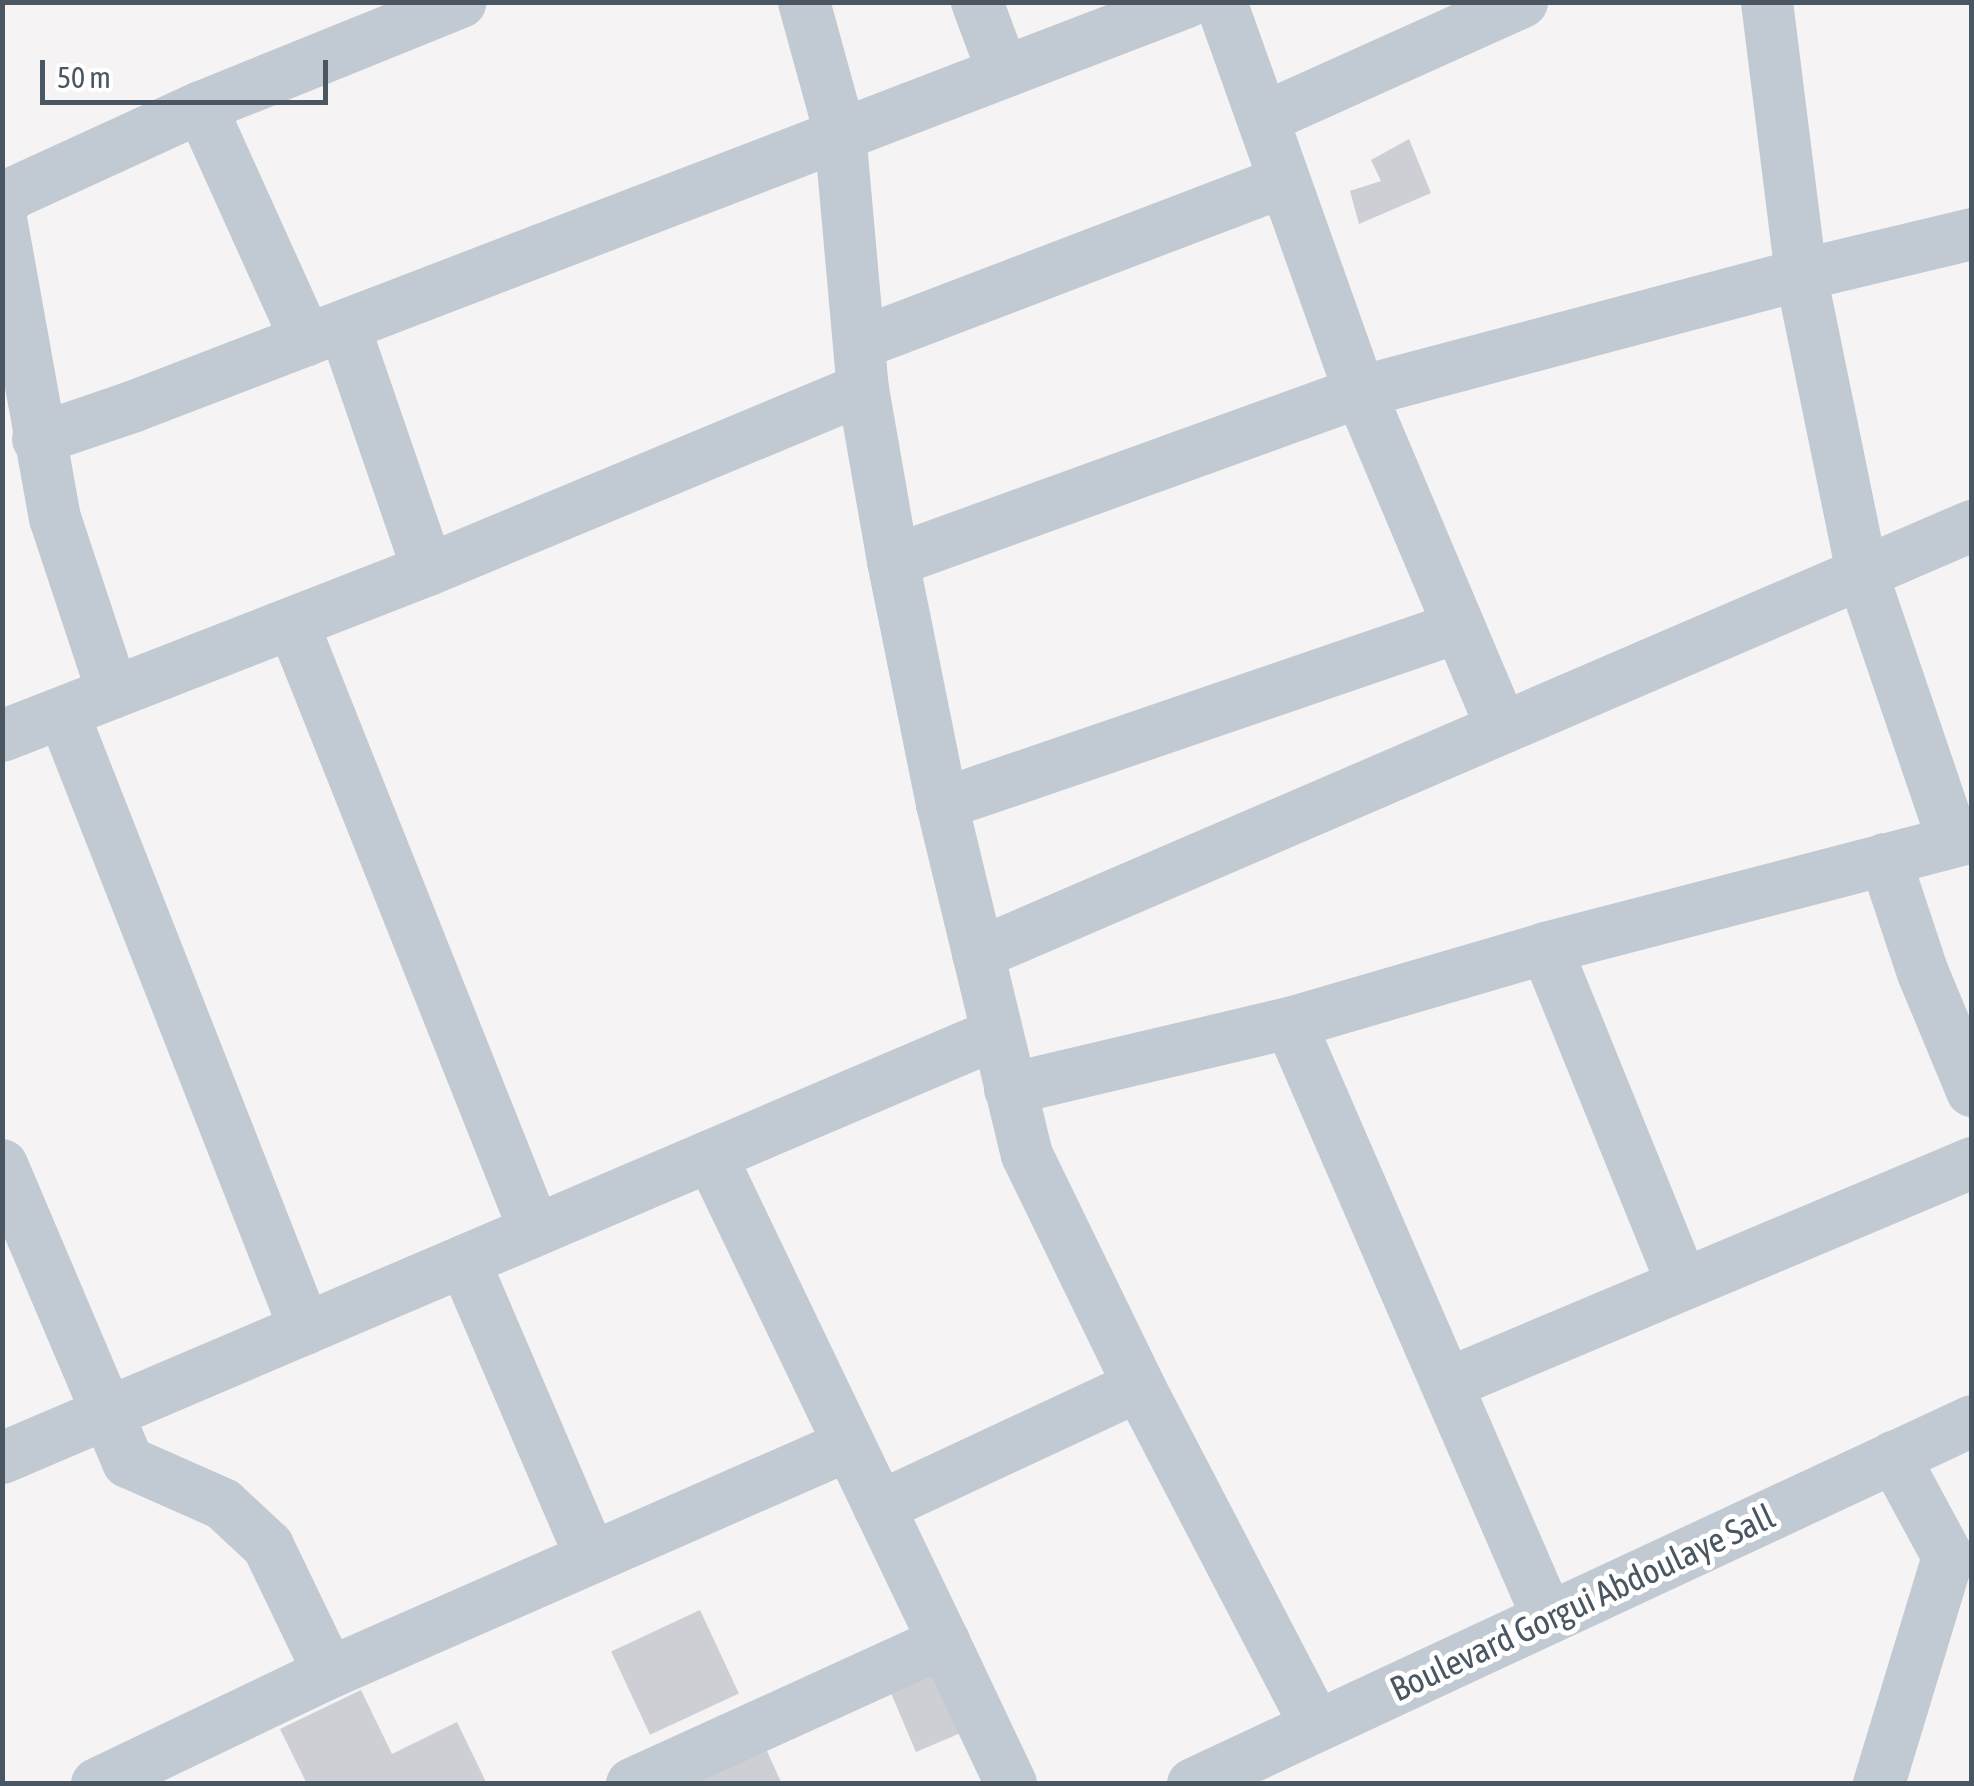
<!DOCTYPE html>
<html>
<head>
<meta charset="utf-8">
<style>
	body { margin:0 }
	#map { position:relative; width:1974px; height:1786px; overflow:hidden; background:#f5f3f3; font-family:"Asap Condensed",sans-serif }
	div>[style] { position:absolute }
	.building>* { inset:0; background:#cdcfd5; transform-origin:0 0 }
	.minor>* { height:52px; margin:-26px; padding:0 26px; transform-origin:26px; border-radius:26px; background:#c1cad2 }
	span { translate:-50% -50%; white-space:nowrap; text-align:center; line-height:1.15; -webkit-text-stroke:10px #fff; paint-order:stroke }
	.street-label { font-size:35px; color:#4a5661 }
	.frame { position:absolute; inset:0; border:5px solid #4a5661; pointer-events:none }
	.scale { position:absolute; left:40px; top:60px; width:288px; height:45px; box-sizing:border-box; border:5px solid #4a5661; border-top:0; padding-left:12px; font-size:30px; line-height:35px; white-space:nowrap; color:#4a5661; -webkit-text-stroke:8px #fff; paint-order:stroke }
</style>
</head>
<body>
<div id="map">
	<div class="building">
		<i style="clip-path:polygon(1409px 139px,1431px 193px,1359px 224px,1350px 191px,1381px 181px,1371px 160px)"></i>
		<i style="left:700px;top:1610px;width:92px;height:98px;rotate:65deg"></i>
		<i style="left:946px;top:1659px;width:74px;height:64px;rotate:67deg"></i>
		<i style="clip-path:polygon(361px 1690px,392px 1754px,457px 1722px,487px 1784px,307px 1784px,280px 1729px)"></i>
		<i style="clip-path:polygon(761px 1738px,782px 1784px,676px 1784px)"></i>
	</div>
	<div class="minor">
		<i style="left:804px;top:2px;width:136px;rotate:74.6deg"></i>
		<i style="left:840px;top:133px;width:257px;rotate:84.9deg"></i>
		<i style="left:863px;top:389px;width:175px;rotate:80.1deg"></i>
		<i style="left:893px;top:561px;width:248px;rotate:78.6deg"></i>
		<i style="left:942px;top:804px;width:361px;rotate:76.4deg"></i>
		<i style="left:1027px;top:1155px;width:257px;rotate:64.1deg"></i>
		<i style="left:1139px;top:1386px;width:383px;rotate:62.5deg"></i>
		<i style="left:977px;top:2px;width:75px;rotate:69.6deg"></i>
		<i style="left:1221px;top:2px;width:414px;rotate:70.4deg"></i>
		<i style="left:1360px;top:392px;width:365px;rotate:67.1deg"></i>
		<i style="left:1767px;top:2px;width:275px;rotate:82.9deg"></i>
		<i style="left:1801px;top:275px;width:304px;rotate:78.4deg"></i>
		<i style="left:1862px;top:573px;width:283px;rotate:71.2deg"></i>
		<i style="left:201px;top:107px;width:256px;rotate:65.7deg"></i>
		<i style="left:1264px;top:118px;width:283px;rotate:-24.2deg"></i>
		<i style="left:2px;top:207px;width:16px;rotate:-55deg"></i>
		<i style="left:11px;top:194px;width:209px;rotate:-24.6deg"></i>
		<i style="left:201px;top:107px;width:280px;rotate:-22deg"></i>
		<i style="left:2px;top:224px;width:299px;rotate:79.8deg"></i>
		<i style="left:55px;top:518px;width:184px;rotate:71.7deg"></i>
		<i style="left:344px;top:326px;width:258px;rotate:71deg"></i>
		<i style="left:861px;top:343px;width:451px;rotate:-20.9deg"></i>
		<i style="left:38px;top:439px;width:99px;rotate:-18.8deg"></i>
		<i style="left:132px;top:407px;width:1130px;rotate:-21deg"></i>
		<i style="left:893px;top:561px;width:497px;rotate:-19.9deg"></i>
		<i style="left:1360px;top:392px;width:456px;rotate:-14.9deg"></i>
		<i style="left:1801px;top:275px;width:176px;rotate:-13.5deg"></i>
		<i style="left:293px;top:624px;width:653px;rotate:68.26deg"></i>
		<i style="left:63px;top:713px;width:662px;rotate:68.55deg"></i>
		<i style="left:2px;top:736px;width:457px;rotate:-21.3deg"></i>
		<i style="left:428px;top:570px;width:471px;rotate:-22.6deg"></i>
		<i style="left:942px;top:804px;width:546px;rotate:-18.9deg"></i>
		<i style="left:1885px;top:859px;width:120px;rotate:71.6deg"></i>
		<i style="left:1923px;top:973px;width:128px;rotate:67.4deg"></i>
		<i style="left:1546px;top:948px;width:362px;rotate:67.9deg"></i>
		<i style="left:978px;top:954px;width:1082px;rotate:-23.3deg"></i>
		<i style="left:1290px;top:1023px;width:649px;rotate:66.56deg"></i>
		<i style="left:1010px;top:1089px;width:288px;rotate:-13.3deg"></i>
		<i style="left:1290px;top:1023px;width:267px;rotate:-16.3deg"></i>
		<i style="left:1546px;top:948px;width:440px;rotate:-14.6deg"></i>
		<i style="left:711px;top:1156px;width:539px;rotate:64.39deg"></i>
		<i style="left:2px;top:1165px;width:323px;rotate:67deg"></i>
		<i style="left:128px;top:1462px;width:104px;rotate:23.9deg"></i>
		<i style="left:223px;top:1504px;width:62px;rotate:43deg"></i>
		<i style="left:268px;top:1546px;width:141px;rotate:64.3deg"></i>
		<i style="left:464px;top:1261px;width:322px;rotate:66.8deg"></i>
		<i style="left:1447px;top:1384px;width:570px;rotate:-22.83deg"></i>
		<i style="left:2px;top:1458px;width:1081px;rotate:-23.1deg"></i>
		<i style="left:879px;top:1507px;width:287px;rotate:-25deg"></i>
		<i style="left:97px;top:1784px;width:257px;rotate:-25.6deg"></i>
		<i style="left:329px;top:1673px;width:568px;rotate:-23.68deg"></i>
		<i style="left:632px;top:1784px;width:343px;rotate:-24.5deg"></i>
		<i style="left:944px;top:1642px;width:157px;rotate:64.7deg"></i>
		<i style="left:1193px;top:1784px;width:859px;rotate:-24.98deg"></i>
		<i style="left:1879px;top:1784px;width:237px;rotate:-73.1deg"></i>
		<i style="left:1948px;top:1557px;width:114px;rotate:-118.4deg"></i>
	</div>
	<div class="street-label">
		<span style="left:1582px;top:1602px;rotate:-25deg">Boulevard Gorgui Abdoulaye Sall</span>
	</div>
	<div class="frame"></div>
	<div class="scale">50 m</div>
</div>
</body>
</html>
